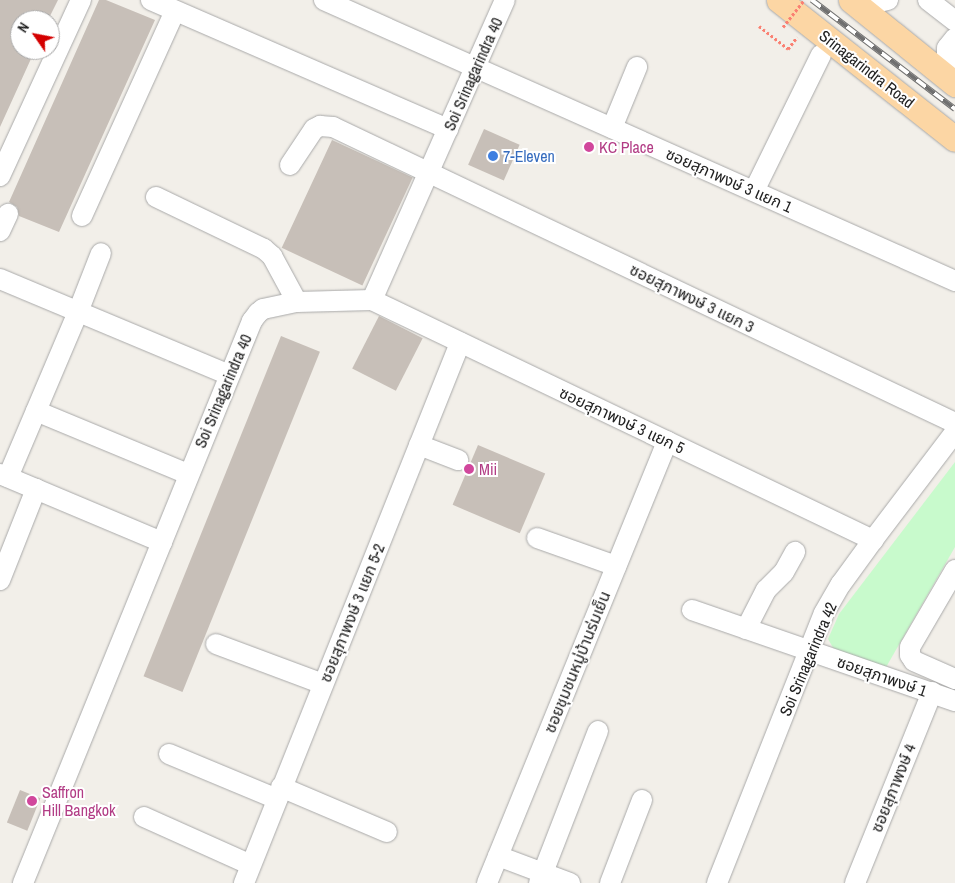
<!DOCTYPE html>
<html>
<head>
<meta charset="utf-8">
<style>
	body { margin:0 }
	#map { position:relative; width:955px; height:883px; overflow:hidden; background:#f2efe9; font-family:"Archivo Narrow","Noto Sans Thai",sans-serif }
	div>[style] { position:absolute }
	.park>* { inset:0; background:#c8facc }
	.building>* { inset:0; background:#c7bfb8; transform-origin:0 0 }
	.path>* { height:3px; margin-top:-1.5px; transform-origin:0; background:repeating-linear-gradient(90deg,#fa8072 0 2.5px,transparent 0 5px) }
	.roads { filter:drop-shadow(0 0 1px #a9a9a9) drop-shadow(0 0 1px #a9a9a9) }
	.minor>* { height:20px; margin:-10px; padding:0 10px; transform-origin:10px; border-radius:10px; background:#fff }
	.major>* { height:25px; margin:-12.5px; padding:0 12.5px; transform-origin:12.5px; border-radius:12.5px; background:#fcd6a4 }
	.rail>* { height:5.5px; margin-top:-2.75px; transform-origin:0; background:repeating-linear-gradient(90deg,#fff 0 11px,#707070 0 22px); box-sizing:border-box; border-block:1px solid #707070 }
	.path-bridge>* { height:3px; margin-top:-1.5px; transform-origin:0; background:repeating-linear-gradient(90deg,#fa8072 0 2.5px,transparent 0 5px) }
	.dots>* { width:14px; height:14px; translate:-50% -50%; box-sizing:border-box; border:2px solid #fff; border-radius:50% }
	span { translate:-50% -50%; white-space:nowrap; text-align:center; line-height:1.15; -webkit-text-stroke:4px #fff; paint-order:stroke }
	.street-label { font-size:16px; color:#222 }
	.hotel-label { font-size:16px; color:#b23c85 }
	.left { translate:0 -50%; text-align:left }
	.shop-label { font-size:16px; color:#366cbe }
	.north { position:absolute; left:10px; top:10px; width:50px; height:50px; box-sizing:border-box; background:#fff; border:1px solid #a7a7a7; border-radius:50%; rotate:303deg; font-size:14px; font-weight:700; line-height:20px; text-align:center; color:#222 }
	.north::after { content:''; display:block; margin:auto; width:18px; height:22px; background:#d40000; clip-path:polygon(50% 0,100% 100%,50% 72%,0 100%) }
</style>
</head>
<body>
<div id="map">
	<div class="park">
		<i style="clip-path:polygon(955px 462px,955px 547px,885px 669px,835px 651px,828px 639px,839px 614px)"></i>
	</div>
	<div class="building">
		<i style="clip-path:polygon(0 0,58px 0,48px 20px,20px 20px,20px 50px,35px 50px,0 127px)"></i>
		<i style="clip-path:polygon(99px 0,106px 0,155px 20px,59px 232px,19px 216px,17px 207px,9px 202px)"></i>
		<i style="left:484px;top:129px;width:39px;height:39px;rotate:24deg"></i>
		<i style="left:332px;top:140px;width:89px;height:119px;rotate:25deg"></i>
		<i style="left:379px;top:316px;width:49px;height:59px;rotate:27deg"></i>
		<i style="left:281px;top:336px;width:42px;height:367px;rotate:22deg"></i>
		<i style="left:478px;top:445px;width:73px;height:65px;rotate:23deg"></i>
		<i style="left:20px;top:790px;width:22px;height:35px;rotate:22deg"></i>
	</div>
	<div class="path">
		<i style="left:759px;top:26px;width:37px;rotate:38deg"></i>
		<i style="left:788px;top:49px;width:15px;rotate:-53deg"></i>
	</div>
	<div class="roads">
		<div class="minor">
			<i style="left:151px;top:0;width:324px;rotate:23.5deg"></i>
			<i style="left:324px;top:0;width:691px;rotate:24deg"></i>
			<i style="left:928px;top:0;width:34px;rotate:38deg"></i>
			<i style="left:859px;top:7px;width:30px;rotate:-14deg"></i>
			<i style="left:952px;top:82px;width:28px;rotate:-100deg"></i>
			<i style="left:947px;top:54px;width:6px;rotate:-90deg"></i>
			<i style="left:947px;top:48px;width:13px;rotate:-51deg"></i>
			<i style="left:612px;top:128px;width:66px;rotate:-67.7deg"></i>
			<i style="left:290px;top:165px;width:43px;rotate:-56.3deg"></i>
			<i style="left:314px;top:129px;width:7px;rotate:-27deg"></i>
			<i style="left:320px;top:126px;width:13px;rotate:4deg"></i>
			<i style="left:333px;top:127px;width:689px;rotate:25.45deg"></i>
			<i style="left:0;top:176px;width:194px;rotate:-65.3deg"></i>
			<i style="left:754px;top:191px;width:152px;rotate:-63.8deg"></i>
			<i style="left:156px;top:197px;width:120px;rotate:25.7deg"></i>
			<i style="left:264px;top:249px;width:11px;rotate:41deg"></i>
			<i style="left:272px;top:256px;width:52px;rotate:61.5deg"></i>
			<i style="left:82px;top:216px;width:225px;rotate:-65.6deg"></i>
			<i style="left:0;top:231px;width:19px;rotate:-65deg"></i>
			<i style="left:0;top:279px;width:248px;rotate:22.7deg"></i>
			<i style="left:372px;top:300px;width:556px;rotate:25.6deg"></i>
			<i style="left:36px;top:411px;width:165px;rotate:22.5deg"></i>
			<i style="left:419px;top:445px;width:42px;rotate:21deg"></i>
			<i style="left:0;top:474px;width:176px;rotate:22.8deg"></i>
			<i style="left:8px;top:477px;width:179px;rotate:-67deg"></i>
			<i style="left:78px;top:312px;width:63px;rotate:-68.7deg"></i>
			<i style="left:537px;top:538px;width:84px;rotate:19.5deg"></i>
			<i style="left:955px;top:570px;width:89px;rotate:120.3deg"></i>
			<i style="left:910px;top:647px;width:8px;rotate:90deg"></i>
			<i style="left:910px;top:655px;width:7px;rotate:56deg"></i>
			<i style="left:914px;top:661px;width:45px;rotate:23.7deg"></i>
			<i style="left:0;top:580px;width:98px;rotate:-68.4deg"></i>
			<i style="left:692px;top:610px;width:278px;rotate:19.1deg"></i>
			<i style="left:746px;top:629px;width:44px;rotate:-62.9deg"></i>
			<i style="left:766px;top:590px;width:25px;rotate:-45deg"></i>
			<i style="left:784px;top:572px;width:23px;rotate:-61deg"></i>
			<i style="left:216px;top:644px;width:114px;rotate:20.5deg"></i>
			<i style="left:169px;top:754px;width:117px;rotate:22.6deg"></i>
			<i style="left:281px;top:787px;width:115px;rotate:23deg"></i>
			<i style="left:144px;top:817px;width:117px;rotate:24.2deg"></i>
			<i style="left:498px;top:856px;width:77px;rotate:20.6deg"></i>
			<i style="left:23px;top:883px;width:607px;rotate:-67.83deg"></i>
			<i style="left:252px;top:321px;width:10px;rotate:-53deg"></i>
			<i style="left:258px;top:313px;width:6px;rotate:-39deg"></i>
			<i style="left:263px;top:309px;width:35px;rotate:-12deg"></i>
			<i style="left:297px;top:302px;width:75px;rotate:-1.5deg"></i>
			<i style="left:372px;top:300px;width:328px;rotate:-66.1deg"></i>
			<i style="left:244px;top:883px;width:582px;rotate:-68.2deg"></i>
			<i style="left:487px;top:883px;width:477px;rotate:-67.8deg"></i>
			<i style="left:539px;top:883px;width:163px;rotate:-68.8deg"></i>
			<i style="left:610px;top:883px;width:89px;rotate:-68.9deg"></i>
			<i style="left:717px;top:883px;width:290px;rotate:-68.4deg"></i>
			<i style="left:824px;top:613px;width:34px;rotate:-60deg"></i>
			<i style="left:841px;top:584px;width:54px;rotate:-54deg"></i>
			<i style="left:873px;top:540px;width:136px;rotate:-52.8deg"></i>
			<i style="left:855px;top:883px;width:206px;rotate:-68deg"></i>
		</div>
		<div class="major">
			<i style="left:779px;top:0;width:224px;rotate:38.3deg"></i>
			<i style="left:851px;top:0;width:134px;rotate:38.9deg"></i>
		</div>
	</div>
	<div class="rail">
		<i style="left:812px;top:0;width:180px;rotate:37.3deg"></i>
	</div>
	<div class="path-bridge">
		<i style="left:783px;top:27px;width:34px;rotate:-52deg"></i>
	</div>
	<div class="dots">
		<i style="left:589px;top:147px;background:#d1479c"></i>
		<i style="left:493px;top:156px;background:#3f7fe0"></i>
		<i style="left:469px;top:469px;background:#d1479c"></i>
		<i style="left:32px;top:801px;background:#d1479c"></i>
	</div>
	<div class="street-label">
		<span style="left:867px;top:69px;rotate:38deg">Srinagarindra Road</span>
		<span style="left:473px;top:74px;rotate:-66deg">Soi Srinagarindra 40</span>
		<span style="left:729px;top:180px;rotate:24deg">ซอยสุภาพงษ์ 3 แยก 1</span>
		<span style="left:692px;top:298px;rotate:26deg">ซอยสุภาพงษ์ 3 แยก 3</span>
		<span style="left:223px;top:391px;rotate:-67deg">Soi Srinagarindra 40</span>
		<span style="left:622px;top:420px;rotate:25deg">ซอยสุภาพงษ์ 3 แยก 5</span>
		<span style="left:352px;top:613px;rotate:-68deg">ซอยสุภาพงษ์ 3 แยก 5-2</span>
		<span style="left:808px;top:659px;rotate:-67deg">Soi Srinagarindra 42</span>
		<span style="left:577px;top:662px;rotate:-68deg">ซอยชุมชนหมู่บ้านร่มเย็น</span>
		<span style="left:882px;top:676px;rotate:19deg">ซอยสุภาพงษ์ 1</span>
		<span style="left:893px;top:788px;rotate:-68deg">ซอยสุภาพงษ์ 4</span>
	</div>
	<div class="hotel-label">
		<span class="left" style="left:599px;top:147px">KC Place</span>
		<span class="left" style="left:479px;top:469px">Mii</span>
		<span class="left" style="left:42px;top:801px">Saffron<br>Hill Bangkok</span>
	</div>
	<div class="shop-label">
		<span class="left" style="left:503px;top:156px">7-Eleven</span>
	</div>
	<div class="north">N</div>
</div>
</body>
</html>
